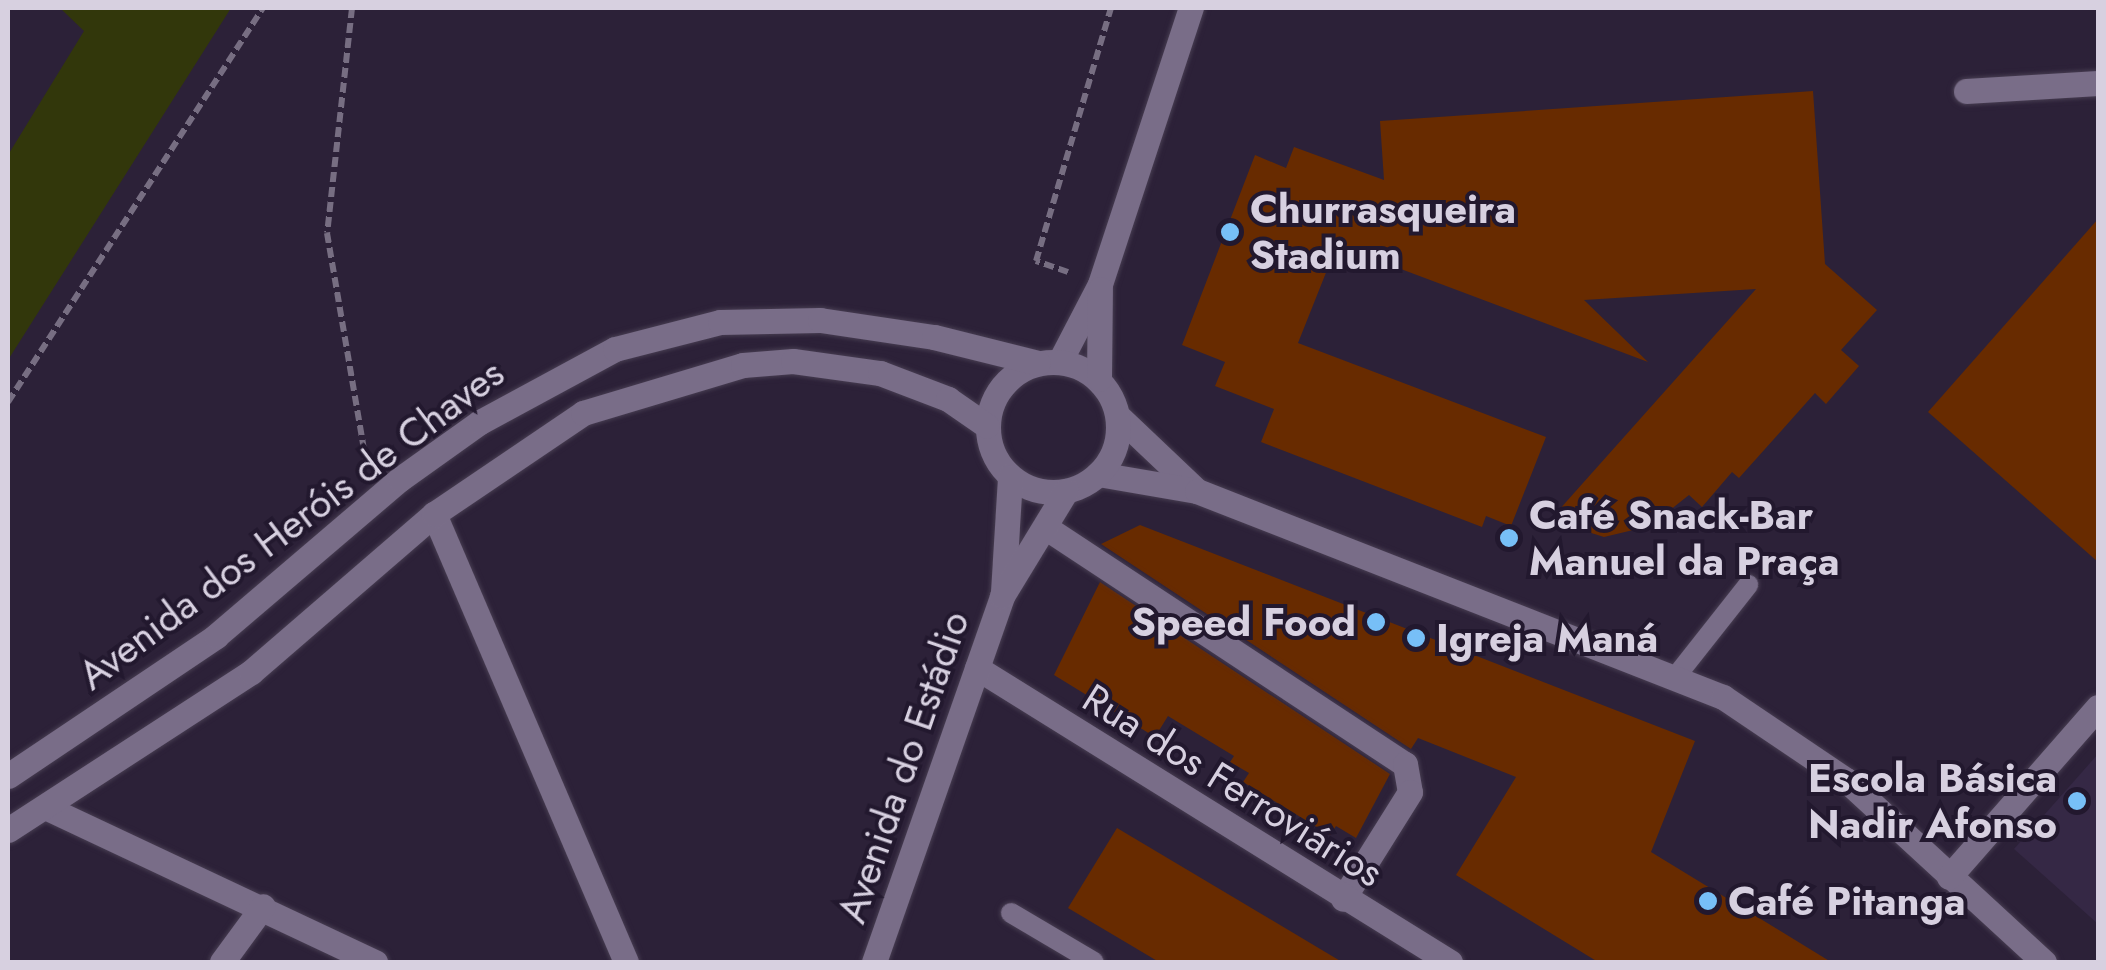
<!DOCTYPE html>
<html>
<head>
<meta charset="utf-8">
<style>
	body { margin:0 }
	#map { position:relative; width:2106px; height:970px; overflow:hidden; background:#2c2138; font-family:Jost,sans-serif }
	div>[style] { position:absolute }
	.built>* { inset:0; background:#352845 }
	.green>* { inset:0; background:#32370b }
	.building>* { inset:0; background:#682b00 }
	.path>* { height:6px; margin-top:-3px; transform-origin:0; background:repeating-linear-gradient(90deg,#776e82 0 10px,transparent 0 15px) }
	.roads { filter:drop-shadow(0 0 2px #473d51) drop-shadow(0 0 2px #473d51) }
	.lane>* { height:20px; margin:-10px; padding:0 10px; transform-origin:10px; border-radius:10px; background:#796d88 }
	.street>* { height:25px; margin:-12.5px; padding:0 12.5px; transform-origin:12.5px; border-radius:12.5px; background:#796d88 }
	.secondary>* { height:25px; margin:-12.5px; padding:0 12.5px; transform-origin:12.5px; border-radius:12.5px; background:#796d88 }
	.secondary>.ring { margin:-12.5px; padding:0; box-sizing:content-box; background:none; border:25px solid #796d88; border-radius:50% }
	.dots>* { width:28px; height:28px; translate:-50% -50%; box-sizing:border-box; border:5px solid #22182e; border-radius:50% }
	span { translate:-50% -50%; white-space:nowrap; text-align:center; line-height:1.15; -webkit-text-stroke:8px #22182e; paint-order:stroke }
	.poi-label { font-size:40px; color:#d7d0e0; font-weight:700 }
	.left { translate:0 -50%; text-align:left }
	.right { translate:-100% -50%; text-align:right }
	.street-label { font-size:40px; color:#d7d0e0 }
	.frame { position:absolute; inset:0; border:10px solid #d7d0e0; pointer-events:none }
</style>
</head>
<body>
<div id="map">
	<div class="built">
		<i style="clip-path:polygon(2098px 754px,2098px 924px,2014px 849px)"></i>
	</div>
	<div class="green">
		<i style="clip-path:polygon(60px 8px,231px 8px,8px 360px,8px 155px,84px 31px)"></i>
	</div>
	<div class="building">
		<i style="clip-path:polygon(1813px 91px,1825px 264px,1877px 310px,1841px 350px,1859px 366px,1826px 404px,1815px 393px,1739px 478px,1732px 472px,1702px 507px,1689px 495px,1650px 526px,1604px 537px,1550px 520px,1756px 289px,1584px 300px,1648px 362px,1337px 245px,1298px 343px,1546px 437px,1511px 526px,1486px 516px,1482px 527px,1261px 442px,1274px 409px,1215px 386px,1225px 362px,1182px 345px,1255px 155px,1286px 168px,1294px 147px,1384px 180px,1380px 121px)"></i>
		<i style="clip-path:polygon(2098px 219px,2098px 562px,1928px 412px)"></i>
		<i style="clip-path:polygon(1140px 525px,1695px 741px,1651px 852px,1831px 962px,1598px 962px,1456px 875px,1516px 777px,1418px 738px,1411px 749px,1101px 544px)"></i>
		<i style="clip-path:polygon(1100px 582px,1390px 774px,1356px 838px,1336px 826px,1330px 835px,1243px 782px,1249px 773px,1230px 762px,1234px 756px,1168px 716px,1155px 737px,1054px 675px)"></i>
		<i style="clip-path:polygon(1117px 828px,1342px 962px,1159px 962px,1068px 908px)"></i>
	</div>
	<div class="path">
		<i style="left:352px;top:8px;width:226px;rotate:96.3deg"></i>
		<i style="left:327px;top:233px;width:231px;rotate:80.3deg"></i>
		<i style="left:1068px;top:272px;width:34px;rotate:-161deg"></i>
		<i style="left:1036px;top:261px;width:264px;rotate:-73.5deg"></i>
		<i style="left:8px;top:402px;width:469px;rotate:-57.1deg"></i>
	</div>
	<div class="roads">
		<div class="lane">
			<i style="left:1677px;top:675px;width:115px;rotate:-51.7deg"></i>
			<i style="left:1011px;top:913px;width:96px;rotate:30.6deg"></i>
		</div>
		<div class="street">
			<i style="left:1966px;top:91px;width:132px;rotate:-3.5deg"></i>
			<i style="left:1118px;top:416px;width:109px;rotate:43.5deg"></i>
			<i style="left:1098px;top:474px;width:100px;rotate:9.7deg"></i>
			<i style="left:1197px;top:491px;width:565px;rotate:21.39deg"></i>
			<i style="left:1723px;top:697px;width:148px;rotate:34deg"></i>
			<i style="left:1846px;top:780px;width:269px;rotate:42.6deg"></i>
			<i style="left:434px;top:514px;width:487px;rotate:66.8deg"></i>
			<i style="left:1045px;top:527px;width:431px;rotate:33.4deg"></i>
			<i style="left:1405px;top:764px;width:28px;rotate:80deg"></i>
			<i style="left:1410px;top:792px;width:126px;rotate:122.1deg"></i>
			<i style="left:977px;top:668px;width:557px;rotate:31.86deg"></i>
			<i style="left:45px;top:807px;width:365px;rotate:25.2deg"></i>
			<i style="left:1949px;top:877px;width:226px;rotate:-48.8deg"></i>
			<i style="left:222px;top:962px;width:69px;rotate:-53.8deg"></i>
		</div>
		<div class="secondary">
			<i style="left:1060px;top:361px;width:87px;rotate:-62.5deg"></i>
			<i style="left:1100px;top:284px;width:291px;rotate:-71.8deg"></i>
			<i class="ring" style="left:988px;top:362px;width:105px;height:105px"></i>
			<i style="left:1099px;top:379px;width:90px;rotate:-89.4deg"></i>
			<i style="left:1003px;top:592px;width:115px;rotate:-86.5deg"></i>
			<i style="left:8px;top:776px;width:251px;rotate:-33.9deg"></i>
			<i style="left:216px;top:636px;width:242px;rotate:-40.5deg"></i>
			<i style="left:400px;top:479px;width:98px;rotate:-35.5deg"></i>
			<i style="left:480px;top:422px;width:153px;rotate:-28.4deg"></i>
			<i style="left:615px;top:349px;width:108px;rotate:-14.4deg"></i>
			<i style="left:720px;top:322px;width:100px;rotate:-1.1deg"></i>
			<i style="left:820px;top:320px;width:115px;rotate:8.5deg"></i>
			<i style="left:934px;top:337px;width:107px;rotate:14deg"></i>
			<i style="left:8px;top:830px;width:290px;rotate:-33deg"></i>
			<i style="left:251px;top:672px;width:242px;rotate:-40.8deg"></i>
			<i style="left:434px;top:514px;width:180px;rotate:-34.1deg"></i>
			<i style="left:583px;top:413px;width:167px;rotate:-16.7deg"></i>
			<i style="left:743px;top:365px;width:50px;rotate:-4.6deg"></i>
			<i style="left:793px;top:361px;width:88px;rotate:7.9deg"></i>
			<i style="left:880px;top:373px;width:73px;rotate:20.9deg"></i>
			<i style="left:948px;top:399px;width:47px;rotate:34.7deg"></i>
			<i style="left:874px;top:962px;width:388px;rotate:-70.7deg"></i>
			<i style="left:1002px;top:596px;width:123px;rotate:-58.6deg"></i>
		</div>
	</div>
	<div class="dots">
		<i style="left:1230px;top:232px;background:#77bff7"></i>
		<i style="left:1509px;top:538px;background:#77bff7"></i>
		<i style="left:1376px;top:622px;background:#77bff7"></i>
		<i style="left:1416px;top:638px;background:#77bff7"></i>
		<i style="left:2077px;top:801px;background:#77bff7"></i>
		<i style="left:1708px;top:901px;background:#77bff7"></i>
	</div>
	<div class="poi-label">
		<span class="left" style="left:1250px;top:232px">Churrasqueira<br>Stadium</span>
		<span class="left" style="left:1529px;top:538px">Café Snack-Bar<br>Manuel da Praça</span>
		<span class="right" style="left:1356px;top:622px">Speed Food</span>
		<span class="left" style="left:1436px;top:638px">Igreja Maná</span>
		<span class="right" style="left:2057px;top:801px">Escola Básica<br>Nadir Afonso</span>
		<span class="left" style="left:1728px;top:901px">Café Pitanga</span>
	</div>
	<div class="street-label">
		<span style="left:291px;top:524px;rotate:-37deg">Avenida dos Heróis de Chaves</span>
		<span style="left:903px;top:767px;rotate:-71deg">Avenida do Estádio</span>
		<span style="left:1233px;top:785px;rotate:32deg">Rua dos Ferroviários</span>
	</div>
	<div class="frame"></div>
</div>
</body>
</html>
